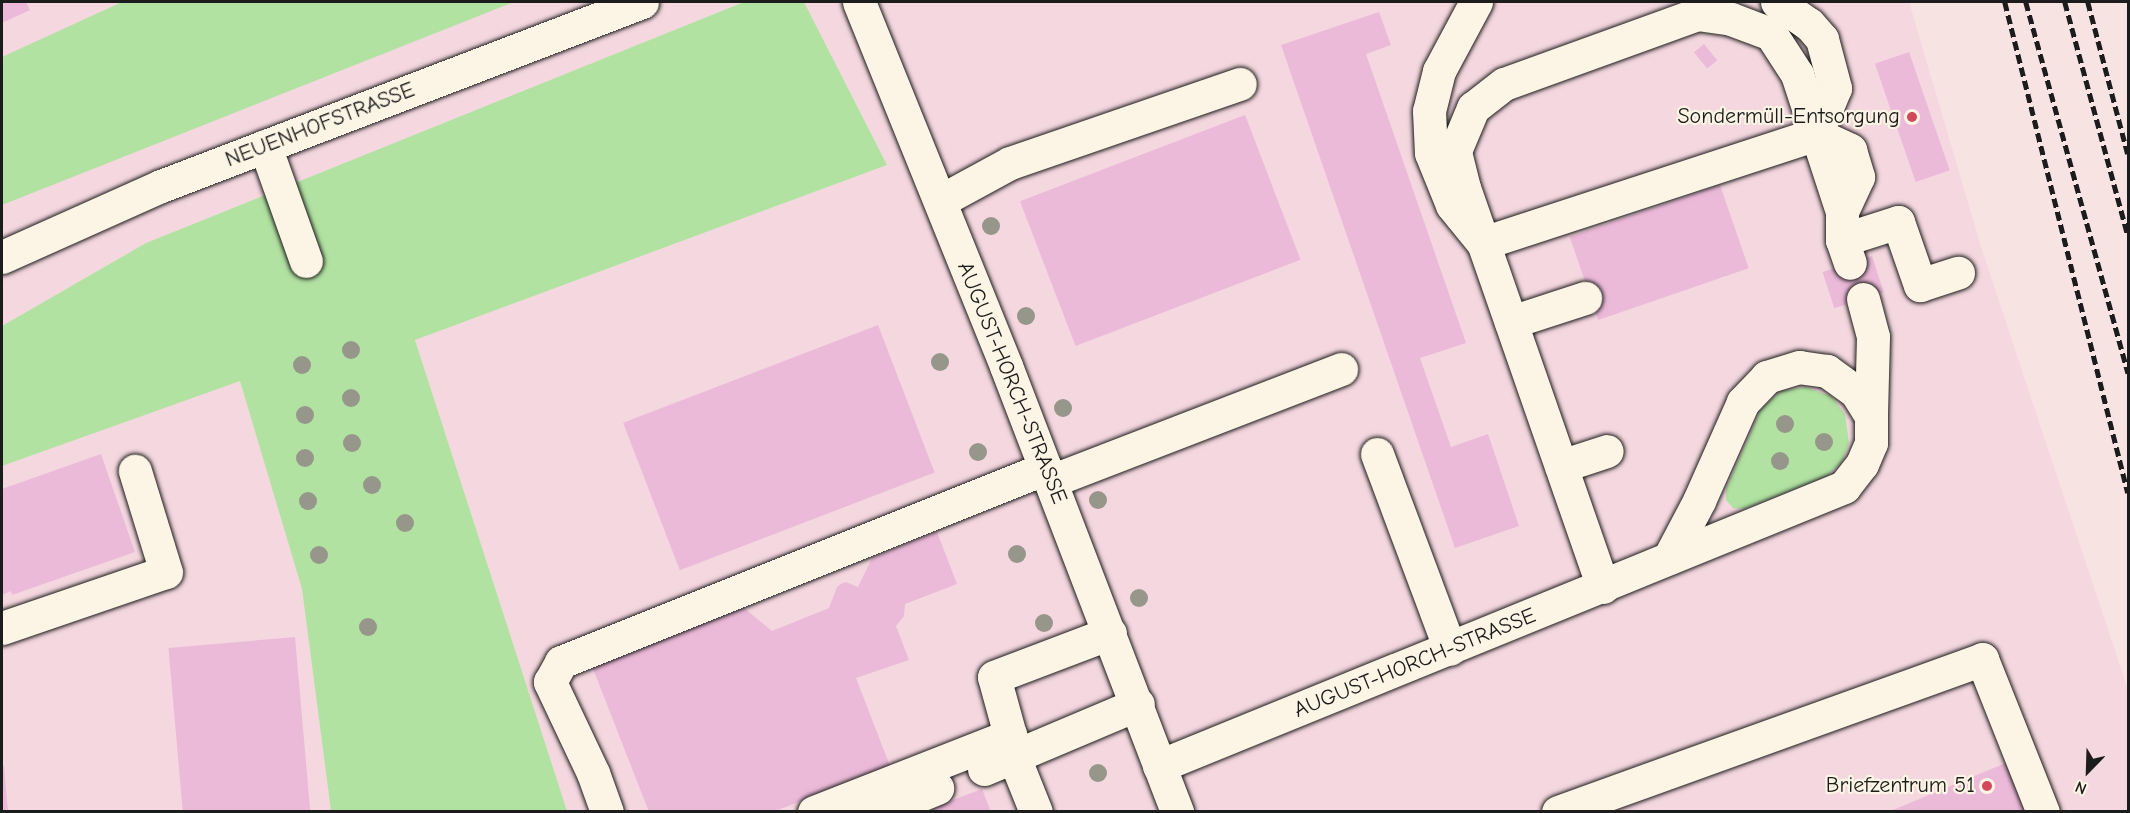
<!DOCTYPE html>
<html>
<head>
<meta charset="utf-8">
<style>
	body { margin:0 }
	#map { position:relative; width:2130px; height:813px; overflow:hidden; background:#f7e3e1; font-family:"Comic Neue",sans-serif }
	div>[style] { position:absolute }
	.built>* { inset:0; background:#f4d7df }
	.green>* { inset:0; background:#b1e2a2 }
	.building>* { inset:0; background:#ecbad9; transform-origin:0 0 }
	.roads { filter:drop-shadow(0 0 2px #1c1c1c) drop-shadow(0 0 2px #1c1c1c) }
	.minor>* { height:33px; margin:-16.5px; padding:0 16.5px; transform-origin:16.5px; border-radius:16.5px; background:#fcf5e5 }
	.rail>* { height:4.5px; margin-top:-2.25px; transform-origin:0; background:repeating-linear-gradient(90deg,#1c1c1c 0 9px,transparent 0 13.5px) }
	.trees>* { width:18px; height:18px; margin:-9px; border-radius:50%; background:#97968b }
	.dots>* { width:16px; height:16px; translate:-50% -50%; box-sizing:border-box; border:3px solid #fcf5e5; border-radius:50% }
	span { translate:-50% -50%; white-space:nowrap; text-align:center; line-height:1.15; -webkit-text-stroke:4.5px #fcf5e5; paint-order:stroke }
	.poi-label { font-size:22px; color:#1c1c1c }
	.right { translate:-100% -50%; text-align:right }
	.street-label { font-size:22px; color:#1c1c1c }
	.frame { position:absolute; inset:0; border:3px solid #1c1c1c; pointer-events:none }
	.north { position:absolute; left:2058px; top:741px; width:60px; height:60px; -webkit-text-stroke:4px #fcf5e5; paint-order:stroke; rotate:203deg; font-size:16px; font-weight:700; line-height:24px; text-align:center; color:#1c1c1c }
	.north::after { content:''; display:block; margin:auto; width:21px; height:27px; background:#1c1c1c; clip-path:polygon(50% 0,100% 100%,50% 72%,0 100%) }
</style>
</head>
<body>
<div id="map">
	<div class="built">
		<i style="clip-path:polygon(2px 2px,744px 2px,146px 243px,2px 326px)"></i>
		<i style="clip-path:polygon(804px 2px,1909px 2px,1981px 247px,2128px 690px,2128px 811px,567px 811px,415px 340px,887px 165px)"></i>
		<i style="clip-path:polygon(240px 380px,302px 589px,331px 811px,2px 811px,2px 466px)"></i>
	</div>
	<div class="green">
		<i style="clip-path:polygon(122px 2px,514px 2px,2px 205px,2px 57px)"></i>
		<i style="clip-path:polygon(744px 2px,804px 2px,887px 165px,415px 340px,567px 811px,331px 811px,302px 589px,240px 381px,2px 466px,2px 326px,146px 243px)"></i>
		<i style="clip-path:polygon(1805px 387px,1831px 396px,1845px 414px,1849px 443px,1842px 462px,1827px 476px,1744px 509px,1733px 508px,1726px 500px,1726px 489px,1761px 409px,1781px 391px)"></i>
	</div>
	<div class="building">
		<i style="clip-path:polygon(2px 2px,26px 2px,30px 10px,2px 23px)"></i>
		<i style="clip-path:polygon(1379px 12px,1391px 45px,1366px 54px,1466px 343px,1420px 358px,1451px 447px,1488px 434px,1519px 526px,1455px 548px,1281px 45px)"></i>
		<i style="left:1704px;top:44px;width:21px;height:13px;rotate:51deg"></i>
		<i style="left:1909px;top:52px;width:125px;height:36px;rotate:71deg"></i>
		<i style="left:1245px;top:115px;width:155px;height:241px;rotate:69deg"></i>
		<i style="left:1720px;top:185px;width:88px;height:159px;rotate:71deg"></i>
		<i style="left:1872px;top:256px;width:38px;height:52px;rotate:72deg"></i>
		<i style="left:878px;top:325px;width:158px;height:273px;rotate:69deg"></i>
		<i style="clip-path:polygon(101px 454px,135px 552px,12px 595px,11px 591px,2px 595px,2px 489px)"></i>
		<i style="clip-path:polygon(937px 532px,957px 584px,905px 604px,904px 616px,896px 626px,909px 660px,856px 678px,890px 766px,773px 812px,649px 812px,590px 661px,738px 603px,772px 631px,829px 608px,837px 587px,841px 584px,846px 582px,858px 587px,872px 558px)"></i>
		<i style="left:295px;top:637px;width:176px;height:127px;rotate:85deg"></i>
		<i style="clip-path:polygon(2013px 760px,2033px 812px,1888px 812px)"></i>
		<i style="clip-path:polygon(2px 766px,4px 766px,8px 812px,2px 812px)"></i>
		<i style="clip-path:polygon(982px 789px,991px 812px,924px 812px,924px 811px)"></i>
	</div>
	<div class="roads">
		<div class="minor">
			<i style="left:859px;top:2px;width:393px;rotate:68deg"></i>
			<i style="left:1006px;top:366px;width:478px;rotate:69deg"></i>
			<i style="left:1476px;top:2px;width:78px;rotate:118.2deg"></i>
			<i style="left:1439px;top:71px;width:41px;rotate:104deg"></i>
			<i style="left:1429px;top:111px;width:42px;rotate:87.3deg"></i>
			<i style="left:1431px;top:153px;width:56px;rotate:68deg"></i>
			<i style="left:1452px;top:205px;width:49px;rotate:50.8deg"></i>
			<i style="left:1483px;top:243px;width:350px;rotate:-18.1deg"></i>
			<i style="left:1816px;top:134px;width:38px;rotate:25deg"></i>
			<i style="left:1850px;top:150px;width:28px;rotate:73deg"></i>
			<i style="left:1858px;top:177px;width:38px;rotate:115deg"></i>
			<i style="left:1777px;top:2px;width:39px;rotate:35deg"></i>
			<i style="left:1809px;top:24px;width:20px;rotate:49deg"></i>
			<i style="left:1822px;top:39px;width:51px;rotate:75.1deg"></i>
			<i style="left:1835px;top:88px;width:50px;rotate:112.4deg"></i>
			<i style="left:265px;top:146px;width:122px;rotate:70.4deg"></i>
			<i style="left:940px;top:201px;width:80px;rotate:-28.5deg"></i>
			<i style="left:1010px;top:163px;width:243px;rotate:-19deg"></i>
			<i style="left:1842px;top:240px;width:59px;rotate:-17.8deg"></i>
			<i style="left:1898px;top:222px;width:67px;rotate:70.8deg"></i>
			<i style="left:1920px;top:285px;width:40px;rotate:-18deg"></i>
			<i style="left:2px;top:257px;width:174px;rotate:-24.1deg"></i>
			<i style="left:161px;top:186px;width:515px;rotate:-20.93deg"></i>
			<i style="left:1863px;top:299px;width:39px;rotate:75deg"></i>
			<i style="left:1873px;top:337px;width:79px;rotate:91.5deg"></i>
			<i style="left:1511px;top:322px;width:78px;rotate:-18deg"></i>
			<i style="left:1377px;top:454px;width:208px;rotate:69.5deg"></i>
			<i style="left:1561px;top:466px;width:48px;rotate:-18.1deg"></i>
			<i style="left:1051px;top:481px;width:311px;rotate:-21.1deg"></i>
			<i style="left:1603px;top:587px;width:423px;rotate:-109.2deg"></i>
			<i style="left:1464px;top:188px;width:38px;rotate:-104deg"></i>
			<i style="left:1455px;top:151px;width:47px;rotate:-67.3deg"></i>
			<i style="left:1473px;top:108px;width:39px;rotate:-38deg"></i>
			<i style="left:1504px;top:84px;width:205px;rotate:-19.9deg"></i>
			<i style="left:1697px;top:14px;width:34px;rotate:8deg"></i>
			<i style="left:1731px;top:19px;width:43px;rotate:20.6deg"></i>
			<i style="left:1771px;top:34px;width:48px;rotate:57deg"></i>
			<i style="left:1797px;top:74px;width:145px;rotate:71.9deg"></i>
			<i style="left:1842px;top:212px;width:28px;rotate:90deg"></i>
			<i style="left:1842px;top:240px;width:24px;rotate:71deg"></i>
			<i style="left:2px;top:628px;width:173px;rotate:-18.9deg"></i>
			<i style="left:166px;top:572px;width:106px;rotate:-107.1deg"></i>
			<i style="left:1014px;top:757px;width:59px;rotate:68.2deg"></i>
			<i style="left:1159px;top:766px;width:740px;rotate:-22.16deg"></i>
			<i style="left:1844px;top:487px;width:29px;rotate:-52deg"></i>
			<i style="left:1862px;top:464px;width:23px;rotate:-67deg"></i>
			<i style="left:1871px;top:443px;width:27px;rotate:-90deg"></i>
			<i style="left:1871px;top:416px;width:28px;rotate:-122deg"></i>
			<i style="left:1856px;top:392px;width:36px;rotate:-144deg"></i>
			<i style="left:1827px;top:371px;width:28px;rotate:-172deg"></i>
			<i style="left:1799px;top:367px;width:34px;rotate:163deg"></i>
			<i style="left:1767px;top:377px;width:35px;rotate:134deg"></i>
			<i style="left:1743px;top:402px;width:108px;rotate:114deg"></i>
			<i style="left:1699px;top:501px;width:64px;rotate:117.8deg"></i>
			<i style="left:984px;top:769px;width:167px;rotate:-22.9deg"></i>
			<i style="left:607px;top:812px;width:41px;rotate:-109.7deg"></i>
			<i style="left:593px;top:773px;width:101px;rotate:-115.3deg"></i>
			<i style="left:550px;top:682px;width:23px;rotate:-61deg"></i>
			<i style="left:561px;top:662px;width:522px;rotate:-21.8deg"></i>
			<i style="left:814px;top:812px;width:211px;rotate:-21.4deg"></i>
			<i style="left:1010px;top:735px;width:60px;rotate:-105.4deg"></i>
			<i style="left:994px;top:677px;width:124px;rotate:-20.8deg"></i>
			<i style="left:878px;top:812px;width:64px;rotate:-22.1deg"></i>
			<i style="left:1558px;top:812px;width:451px;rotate:-19.8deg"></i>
			<i style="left:1982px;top:659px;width:165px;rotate:68.3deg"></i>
		</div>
	</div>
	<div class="rail">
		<i style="left:2005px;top:2px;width:506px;rotate:75.94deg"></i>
		<i style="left:2026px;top:2px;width:385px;rotate:74.6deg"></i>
		<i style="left:2065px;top:2px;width:241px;rotate:74.9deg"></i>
		<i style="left:2088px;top:2px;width:157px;rotate:75.3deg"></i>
	</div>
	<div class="trees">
		<i style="left:991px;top:226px"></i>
		<i style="left:1026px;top:316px"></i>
		<i style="left:351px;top:350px"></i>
		<i style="left:940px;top:362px"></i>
		<i style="left:302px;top:365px"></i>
		<i style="left:351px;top:398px"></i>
		<i style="left:1063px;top:408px"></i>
		<i style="left:305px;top:415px"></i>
		<i style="left:1785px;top:424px"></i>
		<i style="left:1824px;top:442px"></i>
		<i style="left:352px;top:443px"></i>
		<i style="left:978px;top:452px"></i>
		<i style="left:305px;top:458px"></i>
		<i style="left:1780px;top:461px"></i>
		<i style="left:372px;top:485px"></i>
		<i style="left:1098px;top:500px"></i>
		<i style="left:308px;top:501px"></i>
		<i style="left:405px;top:523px"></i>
		<i style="left:1017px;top:554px"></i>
		<i style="left:319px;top:555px"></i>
		<i style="left:1139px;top:598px"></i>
		<i style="left:1044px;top:623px"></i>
		<i style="left:368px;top:627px"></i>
		<i style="left:1098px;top:773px"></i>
	</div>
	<div class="dots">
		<i style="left:1912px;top:117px;background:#d1495b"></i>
		<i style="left:1987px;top:786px;background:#d1495b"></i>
	</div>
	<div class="poi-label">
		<span class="right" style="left:1900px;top:117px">Sondermüll-Entsorgung</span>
		<span class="right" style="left:1975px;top:786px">Briefzentrum 51</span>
	</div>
	<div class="street-label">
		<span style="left:320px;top:125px;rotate:-21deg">NEUENHOFSTRASSE</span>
		<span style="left:1012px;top:383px;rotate:68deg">AUGUST-HORCH-STRASSE</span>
		<span style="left:1415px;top:663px;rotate:-22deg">AUGUST-HORCH-STRASSE</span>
	</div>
	<div class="frame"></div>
	<div class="north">N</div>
</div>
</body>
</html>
